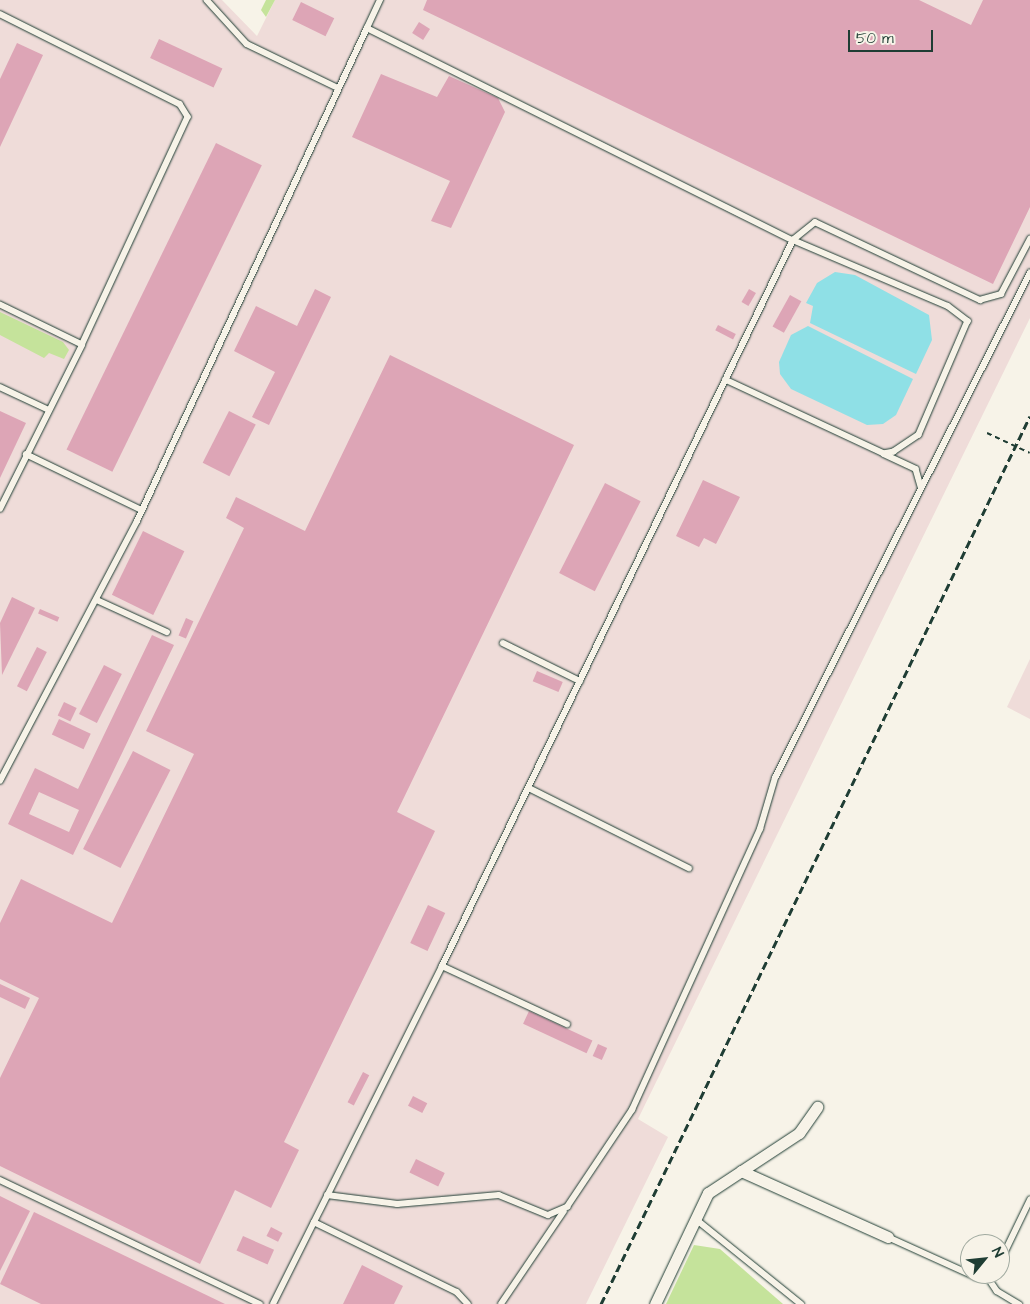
<!DOCTYPE html>
<html>
<head>
<meta charset="utf-8">
<style>
	body { margin:0 }
	#map { position:relative; width:1030px; height:1304px; overflow:hidden; background:#f7f3e8; font-family:"Architects Daughter",sans-serif }
	div>[style] { position:absolute }
	.built>* { inset:0; background:#efdcd9 }
	.green>* { inset:0; background:#c5e39b }
	.water>* { inset:0; background:#8fe0e6 }
	.building>* { inset:0; background:#dda5b6; transform-origin:0 0 }
	.roads { filter:drop-shadow(0 0 1px #1f3d34) drop-shadow(0 0 1px #1f3d34) }
	.service>* { height:5.5px; margin:-2.75px; padding:0 2.75px; transform-origin:2.75px; border-radius:2.75px; background:#f7f3e8 }
	.minor>* { height:11px; margin:-5.5px; padding:0 5.5px; transform-origin:5.5px; border-radius:5.5px; background:#f7f3e8 }
	.rail>* { height:3px; margin-top:-1.5px; transform-origin:0; background:repeating-linear-gradient(90deg,#1f3d34 0 8px,transparent 0 12px) }
	.path-bridge>* { height:2px; margin-top:-1px; transform-origin:0; background:repeating-linear-gradient(90deg,#1f3d34 0 5px,transparent 0 9px) }
	span { translate:-50% -50%; white-space:nowrap; text-align:center; line-height:1.15; -webkit-text-stroke:4px #f7f3e8; paint-order:stroke }
	.north { position:absolute; left:960px; top:1234px; width:50px; height:50px; box-sizing:border-box; background:#f7f3e8; border:1px solid #a1aaa0; border-radius:50%; rotate:62deg; font-size:14px; font-weight:700; line-height:20px; text-align:center; color:#1f3d34 }
	.north::after { content:''; display:block; margin:auto; width:18px; height:22px; background:#1f3d34; clip-path:polygon(50% 0,100% 100%,50% 72%,0 100%) }
	.scale { position:absolute; left:848px; top:30px; width:85px; height:22px; box-sizing:border-box; border:2px solid #1f3d34; border-top:0; padding-left:6px; font-size:15px; line-height:18px; white-space:nowrap; color:#1f3d34; -webkit-text-stroke:4px #f7f3e8; paint-order:stroke }
</style>
</head>
<body>
<div id="map">
	<div class="built">
		<i style="clip-path:polygon(0 0,222px 0,257px 36px,275px 0,1030px 0,1030px 318px,638px 1119px,668px 1137px,586px 1304px,0 1304px)"></i>
		<i style="clip-path:polygon(1030px 659px,1030px 719px,1007px 707px)"></i>
	</div>
	<div class="green">
		<i style="clip-path:polygon(266px 0,275px 0,266px 17px,261px 10px)"></i>
		<i style="clip-path:polygon(0 312px,63px 342px,69px 350px,64px 359px,49px 353px,44px 358px,0 335px)"></i>
		<i style="clip-path:polygon(694px 1245px,720px 1249px,783px 1304px,666px 1304px)"></i>
	</div>
	<div class="water">
		<i style="clip-path:polygon(835px 272px,855px 275px,929px 315px,932px 340px,916px 374px,810px 323px,813px 306px,806px 303px,817px 283px)"></i>
		<i style="clip-path:polygon(808px 326px,913px 379px,896px 415px,883px 424px,867px 425px,791px 389px,780px 374px,779px 362px,791px 335px)"></i>
	</div>
	<div class="building">
		<i style="clip-path:polygon(427px 0,919px 0,971px 25px,983px 0,1030px 0,1030px 207px,993px 284px,423px 10px)"></i>
		<i style="left:301px;top:2px;width:37px;height:20px;rotate:26deg"></i>
		<i style="left:419px;top:22px;width:13px;height:13px;rotate:32deg"></i>
		<i style="left:159px;top:39px;width:70px;height:21px;rotate:25deg"></i>
		<i style="clip-path:polygon(17px 43px,43px 55px,0 147px,0 79px)"></i>
		<i style="clip-path:polygon(381px 74px,437px 97px,449px 76px,498px 98px,505px 112px,451px 228px,431px 221px,450px 181px,352px 137px)"></i>
		<i style="left:216px;top:143px;width:51px;height:341px;rotate:26deg"></i>
		<i style="clip-path:polygon(315px 289px,331px 297px,269px 425px,252px 417px,275px 372px,234px 351px,256px 306px,297px 326px)"></i>
		<i style="left:749px;top:289px;width:8px;height:15px;rotate:30deg"></i>
		<i style="left:790px;top:295px;width:13px;height:36px;rotate:29deg"></i>
		<i style="left:718px;top:325px;width:20px;height:6px;rotate:27deg"></i>
		<i style="clip-path:polygon(390px 355px,574px 445px,397px 812px,435px 831px,284px 1142px,299px 1150px,271px 1208px,235px 1190px,200px 1264px,0 1166px,0 1078px,39px 998px,0 979px,0 923px,21px 879px,112px 923px,194px 754px,146px 731px,244px 528px,226px 518px,236px 497px,305px 531px)"></i>
		<i style="clip-path:polygon(0 411px,26px 423px,0 478px)"></i>
		<i style="left:229px;top:411px;width:30px;height:58px;rotate:27deg"></i>
		<i style="clip-path:polygon(703px 480px,740px 497px,716px 544px,704px 538px,699px 547px,676px 536px)"></i>
		<i style="left:605px;top:483px;width:40px;height:101px;rotate:27deg"></i>
		<i style="left:143px;top:531px;width:46px;height:71px;rotate:26deg"></i>
		<i style="clip-path:polygon(12px 597px,35px 608px,2px 675px,0 623px)"></i>
		<i style="left:40px;top:609px;width:21px;height:5px;rotate:23deg"></i>
		<i style="left:186px;top:618px;width:8px;height:19px;rotate:23deg"></i>
		<i style="clip-path:polygon(evenodd,152px 635px,174px 645px,73px 855px,8px 824px,35px 768px,78px 789px,152px 635px,39px 792px,79px 810px,69px 832px,29px 814px,39px 792px)"></i>
		<i style="left:37px;top:647px;width:11px;height:44px;rotate:27deg"></i>
		<i style="left:104px;top:665px;width:20px;height:55px;rotate:27deg"></i>
		<i style="left:537px;top:671px;width:28px;height:11px;rotate:23deg"></i>
		<i style="left:64px;top:702px;width:14px;height:15px;rotate:25deg"></i>
		<i style="left:59px;top:719px;width:35px;height:17px;rotate:25deg"></i>
		<i style="left:133px;top:751px;width:42px;height:110px;rotate:27deg"></i>
		<i style="left:428px;top:905px;width:19px;height:42px;rotate:25deg"></i>
		<i style="clip-path:polygon(0 984px,30px 998px,25px 1009px,0 997px)"></i>
		<i style="left:529px;top:1011px;width:70px;height:14px;rotate:25deg"></i>
		<i style="left:598px;top:1044px;width:10px;height:13px;rotate:24deg"></i>
		<i style="left:363px;top:1072px;width:7px;height:34px;rotate:27deg"></i>
		<i style="left:413px;top:1096px;width:16px;height:11px;rotate:27deg"></i>
		<i style="left:416px;top:1159px;width:32px;height:15px;rotate:26deg"></i>
		<i style="clip-path:polygon(0 1196px,30px 1211px,0 1271px)"></i>
		<i style="clip-path:polygon(34px 1212px,225px 1304px,41px 1304px,0 1284px)"></i>
		<i style="left:271px;top:1227px;width:13px;height:10px;rotate:27deg"></i>
		<i style="left:243px;top:1236px;width:34px;height:16px;rotate:24deg"></i>
		<i style="clip-path:polygon(362px 1265px,403px 1286px,394px 1304px,343px 1304px)"></i>
	</div>
	<div class="roads">
		<div class="service">
			<i style="left:207px;top:0;width:59px;rotate:47.7deg"></i>
			<i style="left:247px;top:44px;width:101px;rotate:25.8deg"></i>
			<i style="left:0;top:14px;width:201px;rotate:26.6deg"></i>
			<i style="left:180px;top:104px;width:15px;rotate:58deg"></i>
			<i style="left:188px;top:117px;width:251px;rotate:114.9deg"></i>
			<i style="left:82px;top:345px;width:91px;rotate:-154deg"></i>
			<i style="left:367px;top:28px;width:31px;rotate:-65deg"></i>
			<i style="left:0;top:387px;width:54px;rotate:25.1deg"></i>
			<i style="left:26px;top:454px;width:129px;rotate:25.8deg"></i>
			<i style="left:884px;top:454px;width:35px;rotate:25deg"></i>
			<i style="left:916px;top:469px;width:18px;rotate:74deg"></i>
			<i style="left:0;top:509px;width:183px;rotate:-63.4deg"></i>
			<i style="left:97px;top:600px;width:77px;rotate:24.6deg"></i>
			<i style="left:503px;top:643px;width:86px;rotate:26.3deg"></i>
			<i style="left:0;top:781px;width:294px;rotate:-62.2deg"></i>
			<i style="left:137px;top:521px;width:544px;rotate:-64.99deg"></i>
			<i style="left:367px;top:28px;width:476px;rotate:26.5deg"></i>
			<i style="left:793px;top:240px;width:168px;rotate:23.1deg"></i>
			<i style="left:948px;top:306px;width:25px;rotate:37deg"></i>
			<i style="left:968px;top:321px;width:124px;rotate:113.3deg"></i>
			<i style="left:919px;top:435px;width:30px;rotate:146deg"></i>
			<i style="left:894px;top:452px;width:10px;rotate:169deg"></i>
			<i style="left:884px;top:454px;width:175px;rotate:-155deg"></i>
			<i style="left:529px;top:788px;width:179px;rotate:26.6deg"></i>
			<i style="left:442px;top:966px;width:138px;rotate:24.9deg"></i>
			<i style="left:0;top:1180px;width:288px;rotate:25.5deg"></i>
			<i style="left:327px;top:1195px;width:71px;rotate:7.3deg"></i>
			<i style="left:397px;top:1204px;width:102px;rotate:-5deg"></i>
			<i style="left:499px;top:1195px;width:53px;rotate:22.2deg"></i>
			<i style="left:548px;top:1215px;width:21px;rotate:-23deg"></i>
			<i style="left:567px;top:1207px;width:117px;rotate:-56.2deg"></i>
			<i style="left:632px;top:1110px;width:309px;rotate:-65.5deg"></i>
			<i style="left:760px;top:829px;width:53px;rotate:-73.6deg"></i>
			<i style="left:775px;top:778px;width:566px;rotate:-63.21deg"></i>
			<i style="left:697px;top:1220px;width:134px;rotate:38.9deg"></i>
			<i style="left:314px;top:1222px;width:159px;rotate:26.1deg"></i>
			<i style="left:457px;top:1292px;width:16px;rotate:47deg"></i>
			<i style="left:888px;top:1237px;width:97px;rotate:24.4deg"></i>
			<i style="left:976px;top:1277px;width:14px;rotate:-12deg"></i>
			<i style="left:1000px;top:1262px;width:69px;rotate:-64.2deg"></i>
			<i style="left:987px;top:1276px;width:18px;rotate:56deg"></i>
			<i style="left:997px;top:1291px;width:26px;rotate:31deg"></i>
			<i style="left:273px;top:1304px;width:378px;rotate:-63.4deg"></i>
			<i style="left:442px;top:966px;width:806px;rotate:-64.2deg"></i>
			<i style="left:793px;top:240px;width:28px;rotate:-39deg"></i>
			<i style="left:815px;top:222px;width:183px;rotate:25.3deg"></i>
			<i style="left:980px;top:300px;width:22px;rotate:-16deg"></i>
			<i style="left:1001px;top:294px;width:62px;rotate:-62.2deg"></i>
			<i style="left:501px;top:1304px;width:112px;rotate:-55.9deg"></i>
		</div>
		<div class="minor">
			<i style="left:741px;top:1171px;width:161px;rotate:24.2deg"></i>
			<i style="left:655px;top:1304px;width:123px;rotate:-64.5deg"></i>
			<i style="left:708px;top:1193px;width:109px;rotate:-33.4deg"></i>
			<i style="left:799px;top:1133px;width:32px;rotate:-55deg"></i>
		</div>
	</div>
	<div class="rail">
		<i style="left:601px;top:1304px;width:986px;rotate:-64.21deg"></i>
	</div>
	<div class="path-bridge">
		<i style="left:987px;top:433px;width:47px;rotate:24.9deg"></i>
	</div>
	<div class="north">N</div>
	<div class="scale">50 m</div>
</div>
</body>
</html>
